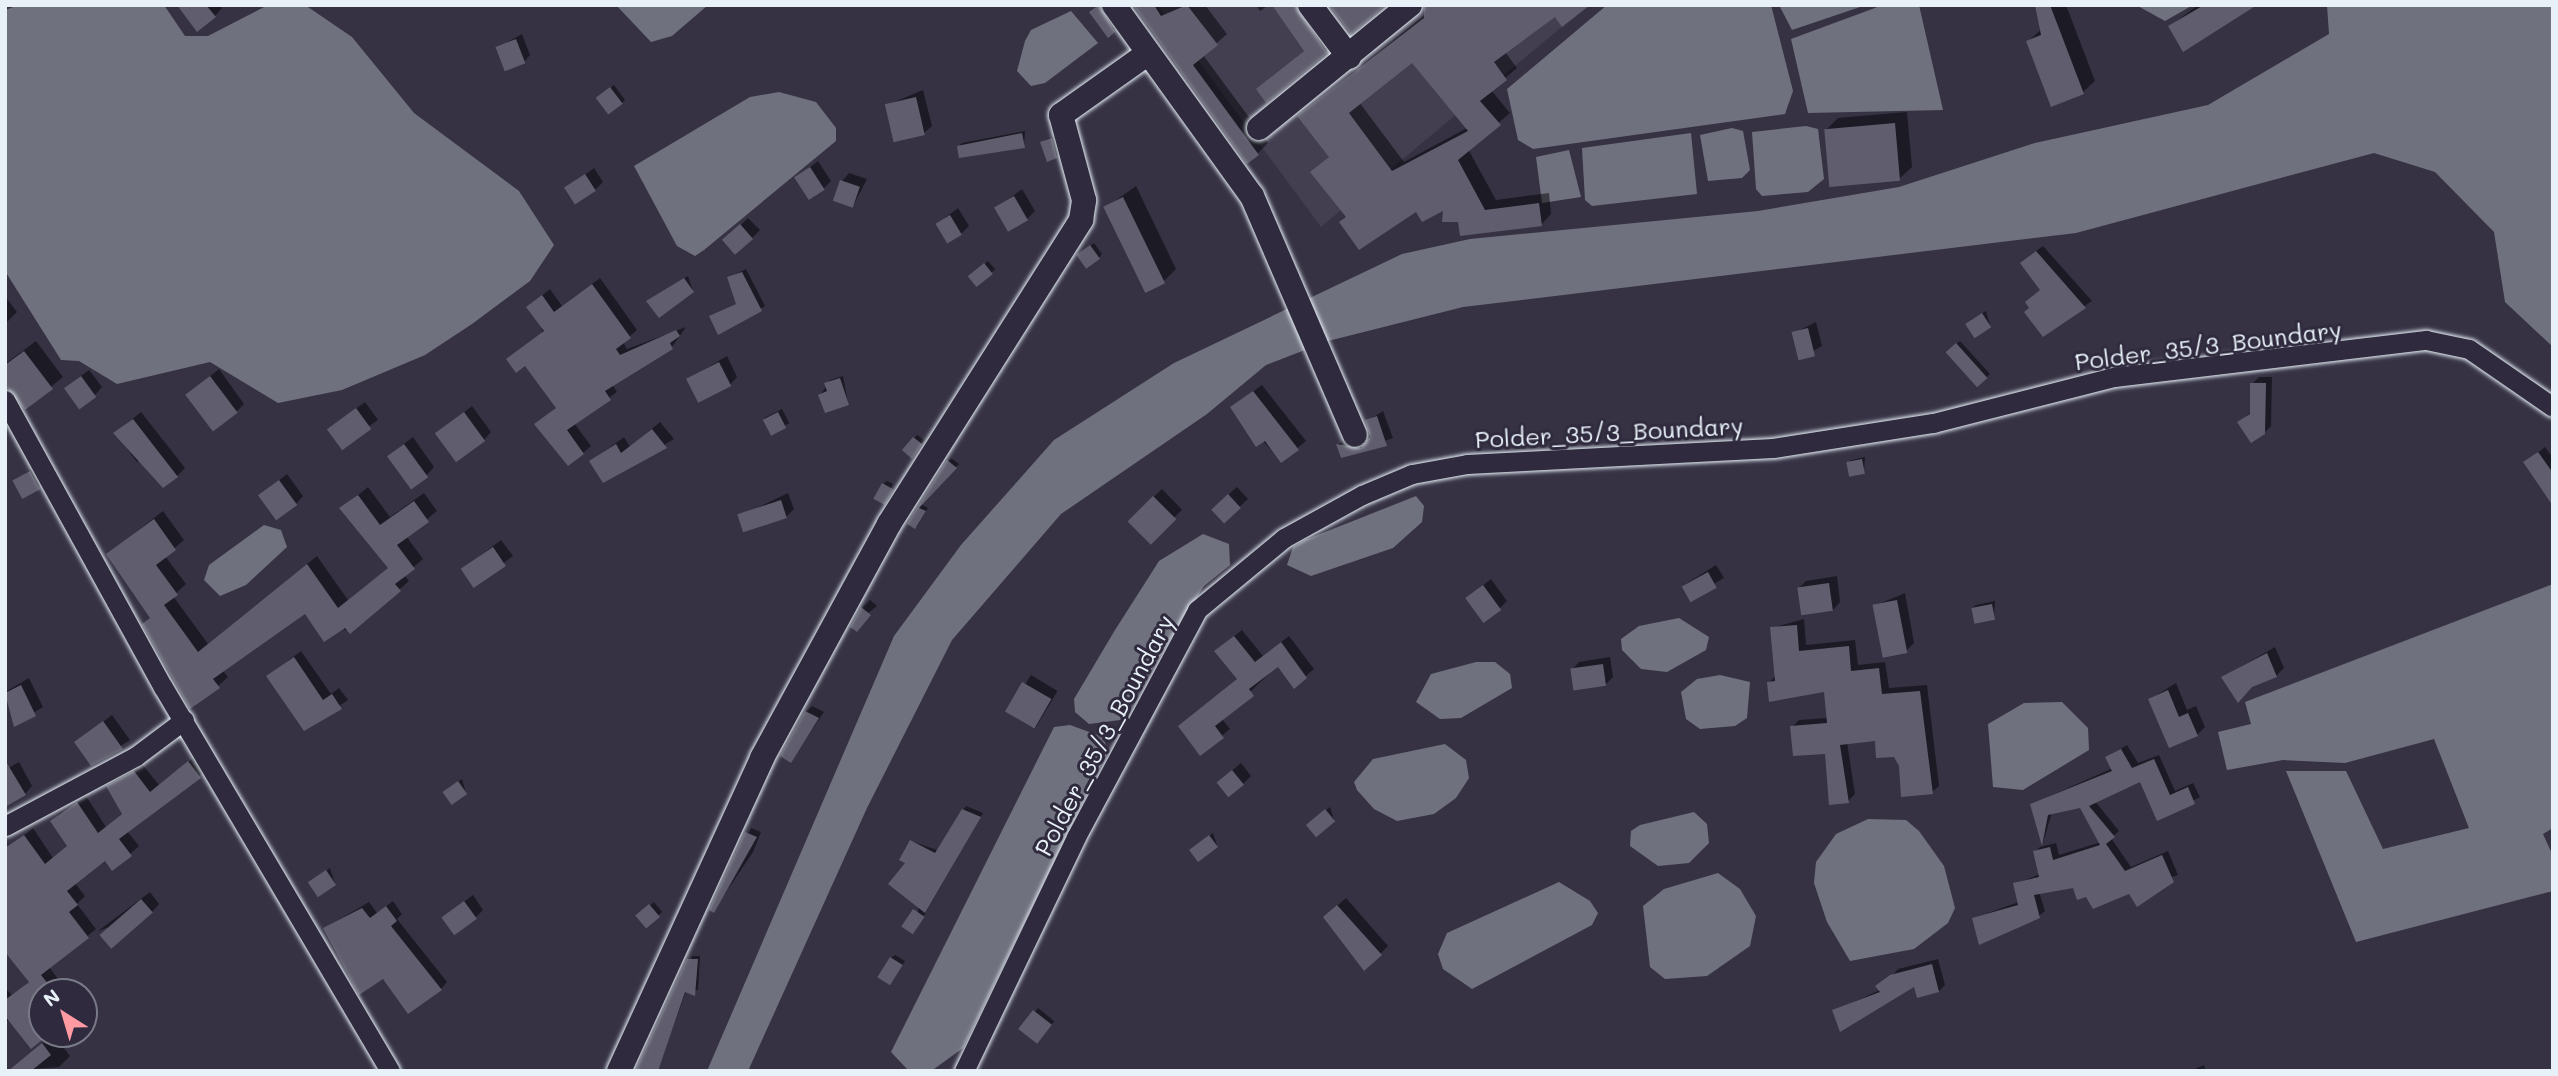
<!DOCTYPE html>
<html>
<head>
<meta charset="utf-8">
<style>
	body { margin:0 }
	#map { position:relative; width:2558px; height:1076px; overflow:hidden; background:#363244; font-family:Mali,sans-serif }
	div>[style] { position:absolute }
	.built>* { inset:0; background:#433f51 }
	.water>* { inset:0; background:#70717f }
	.shadow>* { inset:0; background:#0007; transform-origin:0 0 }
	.building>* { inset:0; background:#605e6e; transform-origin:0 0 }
	.roads { filter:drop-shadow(0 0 2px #e8f1f8) drop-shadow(0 0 2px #e8f1f8) }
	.minor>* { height:19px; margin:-9.5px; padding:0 9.5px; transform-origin:9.5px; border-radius:9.5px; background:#2f2a3d }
	.tertiary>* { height:24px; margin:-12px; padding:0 12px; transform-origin:12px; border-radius:12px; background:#2f2a3d }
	span { translate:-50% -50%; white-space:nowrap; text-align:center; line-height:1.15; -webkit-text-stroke:6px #2f2a3d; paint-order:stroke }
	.street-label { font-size:24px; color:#e8f1f8 }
	.frame { position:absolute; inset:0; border:7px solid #e8f1f8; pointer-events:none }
	.north { position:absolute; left:28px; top:978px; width:70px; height:70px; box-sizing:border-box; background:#2f2a3d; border:2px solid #797a88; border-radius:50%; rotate:323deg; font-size:19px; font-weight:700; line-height:28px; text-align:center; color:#e8f1f8 }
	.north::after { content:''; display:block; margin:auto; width:24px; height:32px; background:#ff9aa2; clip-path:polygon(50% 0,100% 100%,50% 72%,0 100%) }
</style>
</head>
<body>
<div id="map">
	<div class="built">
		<i style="clip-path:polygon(1157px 5px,1588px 5px,1321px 227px)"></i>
	</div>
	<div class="water">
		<i style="clip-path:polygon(19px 5px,164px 5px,185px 36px,208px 36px,268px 5px,305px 5px,352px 37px,414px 113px,519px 191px,554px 245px,530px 281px,472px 324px,425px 355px,342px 390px,278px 403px,210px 362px,117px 384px,79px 361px,61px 360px,5px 271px,5px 10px)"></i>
		<i style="clip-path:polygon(616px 5px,708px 5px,672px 36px,651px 42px)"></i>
		<i style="clip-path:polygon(1607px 5px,1771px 5px,1793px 91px,1785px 114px,1533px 149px,1518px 140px,1507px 89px)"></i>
		<i style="clip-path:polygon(1779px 5px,1866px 5px,1792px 30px)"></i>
		<i style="clip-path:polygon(1883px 5px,1919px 5px,1943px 110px,1808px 113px,1791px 39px)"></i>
		<i style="clip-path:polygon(2136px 5px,2193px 5px,2165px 21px)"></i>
		<i style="clip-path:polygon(2327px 5px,2553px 5px,2553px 347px,2505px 302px,2494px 232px,2435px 172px,2374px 153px,2076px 233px,1463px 307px,1328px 341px,1266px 365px,1207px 414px,1061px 514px,952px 640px,867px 808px,748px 1071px,707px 1071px,894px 636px,961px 545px,1054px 440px,1174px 363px,1402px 254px,1470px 239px,1758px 211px,1899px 187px,2035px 143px,2208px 105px,2329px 34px)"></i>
		<i style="clip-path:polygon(1071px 11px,1098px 43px,1045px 83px,1031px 86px,1017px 71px,1025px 41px,1031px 30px)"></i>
		<i style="clip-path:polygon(779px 92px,816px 102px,836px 128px,836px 141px,704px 250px,695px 256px,677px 246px,634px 166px,750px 97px)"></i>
		<i style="clip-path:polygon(1806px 126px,1818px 129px,1824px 179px,1808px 192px,1762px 196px,1756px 189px,1752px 132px)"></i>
		<i style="clip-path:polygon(1732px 128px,1743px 131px,1750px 170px,1742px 178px,1708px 181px,1700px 135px)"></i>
		<i style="clip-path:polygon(1691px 133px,1697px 194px,1592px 206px,1585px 200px,1582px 148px)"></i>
		<i style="clip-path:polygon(1569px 150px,1581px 197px,1542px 203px,1536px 157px)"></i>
		<i style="clip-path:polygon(1416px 496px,1424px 506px,1422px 522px,1393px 548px,1311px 576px,1287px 565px,1293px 547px,1305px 540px)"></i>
		<i style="clip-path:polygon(264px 525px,281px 530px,287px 547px,246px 585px,220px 596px,204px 580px,209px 565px)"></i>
		<i style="clip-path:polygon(1203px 534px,1229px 544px,1230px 565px,1204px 586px,1120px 720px,1089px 724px,1075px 712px,1074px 699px,1115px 630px,1159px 561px)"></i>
		<i style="clip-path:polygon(2553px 584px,2553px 828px,2543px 834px,2553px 856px,2553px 891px,2356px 942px,2286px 771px,2346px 771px,2383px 849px,2469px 828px,2434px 739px,2345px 763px,2283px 760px,2227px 770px,2218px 732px,2251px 724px,2245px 702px)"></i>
		<i style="clip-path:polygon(1679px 618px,1709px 637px,1706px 650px,1667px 672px,1641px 669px,1622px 650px,1621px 639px,1639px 626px)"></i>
		<i style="clip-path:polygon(1476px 662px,1495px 662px,1510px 674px,1512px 688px,1461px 718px,1440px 719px,1416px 702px,1431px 674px)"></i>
		<i style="clip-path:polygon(1720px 675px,1750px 682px,1747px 718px,1735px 726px,1700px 729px,1686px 719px,1681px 692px,1697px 679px)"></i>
		<i style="clip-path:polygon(2062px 702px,2088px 728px,2089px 750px,2023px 790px,1993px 787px,1988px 724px,2024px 703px)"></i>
		<i style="clip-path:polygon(1070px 725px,1103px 737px,1108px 751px,963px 1048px,934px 1069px,907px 1069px,891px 1052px,1054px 727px)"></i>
		<i style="clip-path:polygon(1445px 744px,1466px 760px,1469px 778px,1456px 798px,1434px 814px,1397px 821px,1374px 809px,1357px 790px,1354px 782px,1373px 759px)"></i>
		<i style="clip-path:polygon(1694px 812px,1707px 824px,1709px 843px,1689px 863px,1658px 866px,1630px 846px,1631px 831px,1640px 825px)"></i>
		<i style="clip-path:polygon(1868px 819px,1906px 820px,1919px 831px,1944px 866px,1955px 908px,1948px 923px,1914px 949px,1850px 961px,1827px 922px,1814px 883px,1816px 862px,1836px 834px)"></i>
		<i style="clip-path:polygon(1718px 873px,1740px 889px,1756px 916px,1750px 946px,1707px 976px,1665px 979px,1650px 967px,1643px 906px,1664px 889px)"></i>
		<i style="clip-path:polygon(1559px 882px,1590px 901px,1598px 913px,1592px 925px,1472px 989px,1443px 969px,1438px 954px,1447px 933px)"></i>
	</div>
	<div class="shadow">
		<i style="clip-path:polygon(179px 5px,220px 5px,222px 8px,215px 16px)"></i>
		<i style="clip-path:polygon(1099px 5px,1112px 5px,1122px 23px,1114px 31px)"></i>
		<i style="clip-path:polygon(1137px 5px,1205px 5px,1227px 34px,1203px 55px,1268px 143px,1258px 153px,1247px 161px)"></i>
		<i style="clip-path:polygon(1256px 5px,1269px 5px,1260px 11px)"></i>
		<i style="clip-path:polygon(1274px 5px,1309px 5px,1336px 42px,1267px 100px,1258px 89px,1305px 50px)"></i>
		<i style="clip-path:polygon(evenodd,1437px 5px,1555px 15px,1505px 52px,1517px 68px,1491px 90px,1510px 113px,1468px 149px,1496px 200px,1549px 193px,1551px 214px,1541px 225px,1460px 220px,1445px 208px,1347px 216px,1312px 172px,1330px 156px,1299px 116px,1437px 5px,1412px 60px,1467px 128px,1404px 162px,1359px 102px,1412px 60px)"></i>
		<i style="clip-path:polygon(2036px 5px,2066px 5px,2095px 81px,2083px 92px,2028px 41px,2042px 29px)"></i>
		<i style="clip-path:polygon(2198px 5px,2253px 5px,2170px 26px)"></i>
		<i style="clip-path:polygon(522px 34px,530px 55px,524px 62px,497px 48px)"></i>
		<i style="clip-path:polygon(614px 85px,625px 100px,622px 103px,602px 94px)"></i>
		<i style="clip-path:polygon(923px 90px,932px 126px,924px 133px,887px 105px)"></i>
		<i style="clip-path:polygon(1907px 112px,1912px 167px,1899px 179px,1826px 130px,1838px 118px)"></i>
		<i style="clip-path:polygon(1025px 131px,1024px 146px,959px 146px,962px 143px)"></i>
		<i style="clip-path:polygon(1055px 136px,1060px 153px,1056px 157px,1042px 142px)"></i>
		<i style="clip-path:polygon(818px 161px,831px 181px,824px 188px,797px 177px)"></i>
		<i style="clip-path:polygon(594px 168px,603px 182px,595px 190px,566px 189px)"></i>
		<i style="clip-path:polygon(849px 173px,867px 179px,853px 206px,842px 181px)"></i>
		<i style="clip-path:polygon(1136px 186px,1176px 269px,1164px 281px,1105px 208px)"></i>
		<i style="clip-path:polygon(1022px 189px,1035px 211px,1027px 219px,997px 208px)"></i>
		<i style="clip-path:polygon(958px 208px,969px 226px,961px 234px,937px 224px)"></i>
		<i style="clip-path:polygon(748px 218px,760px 230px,752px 238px,733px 232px)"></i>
		<i style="clip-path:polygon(1094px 243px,1102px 254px,1099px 258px,1082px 252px)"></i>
		<i style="clip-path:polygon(2043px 246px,2092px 301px,2043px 334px,2031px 308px,2042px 289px,2029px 256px)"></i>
		<i style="left:988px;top:261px;width:11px;height:23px;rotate:49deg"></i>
		<i style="clip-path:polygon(746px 269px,765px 306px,719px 333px,711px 316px,738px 303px,729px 277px)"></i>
		<i style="clip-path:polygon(688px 276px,693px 291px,652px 298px)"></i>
		<i style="clip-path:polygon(600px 278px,637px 330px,623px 342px,627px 349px,686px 327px,672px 347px,612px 384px,617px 392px,574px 423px,591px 446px,583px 453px,537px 424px,557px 407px,536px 300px,550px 289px,562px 306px)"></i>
		<i style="clip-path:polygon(5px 296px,17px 312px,5px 324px)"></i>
		<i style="clip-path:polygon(1986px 311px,1990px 325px,1971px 320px)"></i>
		<i style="clip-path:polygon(1816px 322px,1822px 346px,1801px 358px,1794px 333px)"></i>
		<i style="clip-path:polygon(36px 341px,63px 377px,25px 408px,5px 382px,5px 364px)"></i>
		<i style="clip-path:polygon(1960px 341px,1990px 374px,1978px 385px,1951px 348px)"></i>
		<i style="clip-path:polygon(727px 356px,737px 377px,730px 385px,688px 379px)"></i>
		<i style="clip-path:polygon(219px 369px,244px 404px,237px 411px,188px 394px)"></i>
		<i style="clip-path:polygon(89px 370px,102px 387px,95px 395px,74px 381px)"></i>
		<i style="clip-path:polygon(843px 376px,848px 403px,820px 396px,830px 380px)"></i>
		<i style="clip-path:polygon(2259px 377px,2272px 377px,2271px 426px,2264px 433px,2240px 422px,2251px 412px,2252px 384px)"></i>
		<i style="clip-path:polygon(1262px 385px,1306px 441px,1281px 461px,1232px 407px)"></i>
		<i style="left:365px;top:402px;width:22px;height:46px;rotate:54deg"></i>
		<i style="clip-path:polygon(472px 406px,491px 432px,484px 440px,438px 433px)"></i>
		<i style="left:782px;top:409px;width:16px;height:20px;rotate:63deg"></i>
		<i style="clip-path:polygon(1383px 411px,1393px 438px,1343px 456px,1338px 445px,1344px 439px,1369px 441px,1367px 421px)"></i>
		<i style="clip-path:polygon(141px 412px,185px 468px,177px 476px,143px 458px,137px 462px,115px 433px)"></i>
		<i style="clip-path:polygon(660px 422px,674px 439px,604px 481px,591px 461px,624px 437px,630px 447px)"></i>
		<i style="clip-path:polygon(917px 435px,924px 440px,916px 453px,904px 450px)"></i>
		<i style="clip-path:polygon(413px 437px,434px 467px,427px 475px,397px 449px)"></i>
		<i style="clip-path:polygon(2545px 447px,2553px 458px,2553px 494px,2525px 463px)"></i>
		<i style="clip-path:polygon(1865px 457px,1864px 472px,1848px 464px,1851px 460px)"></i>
		<i style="clip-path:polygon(951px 458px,959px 464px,922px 502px,948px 462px)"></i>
		<i style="clip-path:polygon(38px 464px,47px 480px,25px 497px,16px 481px)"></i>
		<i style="clip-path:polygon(287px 474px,303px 496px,296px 504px,269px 488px)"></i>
		<i style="clip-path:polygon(887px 481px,893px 484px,887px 498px,883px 484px)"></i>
		<i style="clip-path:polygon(368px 487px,390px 517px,424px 493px,437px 511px,406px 536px,423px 559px,404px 575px,409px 581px,350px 632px,305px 612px,222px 670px,228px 677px,218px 686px,152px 617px,108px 554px,163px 511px,184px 540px,165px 556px,186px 584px,173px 596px,208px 644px,317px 556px,348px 600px,390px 567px,341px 509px)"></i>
		<i style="clip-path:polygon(1237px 487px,1248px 499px,1224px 521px,1221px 501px)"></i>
		<i style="left:1162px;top:489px;width:29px;height:45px;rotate:46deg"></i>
		<i style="clip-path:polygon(788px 493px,794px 509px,786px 517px,740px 516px)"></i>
		<i style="left:921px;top:504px;width:8px;height:22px;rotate:30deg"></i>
		<i style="left:501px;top:540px;width:20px;height:48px;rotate:53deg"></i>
		<i style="left:1716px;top:565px;width:15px;height:38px;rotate:58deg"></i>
		<i style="clip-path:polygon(1837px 576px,1840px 602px,1833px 610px,1798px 589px,1806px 581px)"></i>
		<i style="clip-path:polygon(1491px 579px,1507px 601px,1499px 609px,1467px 598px)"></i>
		<i style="clip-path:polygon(1905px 593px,1914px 643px,1906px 651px,1874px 606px)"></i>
		<i style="clip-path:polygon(870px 600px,877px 606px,852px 626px,862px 608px)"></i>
		<i style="clip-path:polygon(1995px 601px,1994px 618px,1972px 608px,1976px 605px)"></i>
		<i style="clip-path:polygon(1804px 619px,1806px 645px,1855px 640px,1858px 665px,1885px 662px,1889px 688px,1927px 685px,1939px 786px,1932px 792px,1876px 740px,1847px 742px,1855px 794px,1848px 801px,1827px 752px,1792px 727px,1799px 720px,1828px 718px,1826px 690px,1769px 683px,1776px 675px,1772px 628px)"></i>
		<i style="clip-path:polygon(1242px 630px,1263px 656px,1289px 636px,1314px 669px,1294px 686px,1278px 665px,1222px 719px,1230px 729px,1201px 753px,1238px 679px,1224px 644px)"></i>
		<i style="clip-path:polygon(2275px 647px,2284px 668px,2276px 676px,2223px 677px)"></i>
		<i style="clip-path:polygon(301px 651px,331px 694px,339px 688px,348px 700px,304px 729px,268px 676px)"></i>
		<i style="clip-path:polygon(1610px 657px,1613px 677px,1605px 685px,1572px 670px,1579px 662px)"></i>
		<i style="left:1031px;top:675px;width:31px;height:42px;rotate:31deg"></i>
		<i style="clip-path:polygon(29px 678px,43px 707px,15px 724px,5px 692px)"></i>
		<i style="clip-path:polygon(2176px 683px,2187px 710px,2196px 706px,2205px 727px,2197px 735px,2150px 699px)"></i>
		<i style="clip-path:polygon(812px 706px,824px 712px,791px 761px,806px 712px)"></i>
		<i style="clip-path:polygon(112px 715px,130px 740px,92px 764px,77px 742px)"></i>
		<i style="clip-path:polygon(2127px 745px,2138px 763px,2159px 755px,2175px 791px,2193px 783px,2200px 797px,2158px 819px,2141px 780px,2095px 801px,2119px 831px,2111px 838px,2131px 867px,2168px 851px,2178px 875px,2129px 891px,2087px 895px,2075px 886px,2039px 892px,2045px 911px,2039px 916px,1974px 918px,2019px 902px,2015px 884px,2040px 874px,2035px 852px,2040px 847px,2056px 843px,2059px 855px,2101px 842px,2081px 806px,2052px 812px,2043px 843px,2032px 804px,2113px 768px,2108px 757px)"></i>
		<i style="clip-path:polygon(197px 755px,208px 769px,127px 831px,139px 846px,113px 869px,105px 859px,75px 883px,85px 896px,77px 904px,96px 929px,49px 967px,59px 980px,42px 997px,46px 1034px,31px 1046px,10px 1019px,5px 1023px,5px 988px,12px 995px,30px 981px,8px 848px,33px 828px,53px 858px,69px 845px,52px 821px,60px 813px,86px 796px,106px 827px,123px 813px,108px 786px,116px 778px,142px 764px,159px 785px)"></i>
		<i style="clip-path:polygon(19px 762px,32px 786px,25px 794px,5px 770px)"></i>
		<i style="clip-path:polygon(1241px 763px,1251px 776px,1243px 784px,1218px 782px)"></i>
		<i style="clip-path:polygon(462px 779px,466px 793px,448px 788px)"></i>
		<i style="clip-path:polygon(966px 806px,983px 813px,914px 933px,919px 906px,907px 862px,911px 841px,937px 850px)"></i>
		<i style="clip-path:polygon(1330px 807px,1334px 820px,1311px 821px)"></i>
		<i style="clip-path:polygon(751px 828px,761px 832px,753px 852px,714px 910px)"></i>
		<i style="clip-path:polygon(1213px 833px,1217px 845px,1195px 847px)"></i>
		<i style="clip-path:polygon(330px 868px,335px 884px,314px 880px)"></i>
		<i style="clip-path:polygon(150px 892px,159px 904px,152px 912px,98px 931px)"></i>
		<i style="clip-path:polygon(473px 895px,483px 910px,475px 918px,443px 917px)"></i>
		<i style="clip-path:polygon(1346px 898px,1388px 946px,1380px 954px,1333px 909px)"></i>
		<i style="clip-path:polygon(393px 901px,402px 914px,397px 919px,447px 982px,441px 989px,383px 976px,325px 928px,369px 902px,377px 913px)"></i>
		<i style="left:654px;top:902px;width:13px;height:21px;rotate:51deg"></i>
		<i style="clip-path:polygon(895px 955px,905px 961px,890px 984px,891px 958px)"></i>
		<i style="clip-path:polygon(692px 956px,700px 956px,698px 990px,686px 991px,657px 1071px)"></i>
		<i style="clip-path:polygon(1938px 959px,1945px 985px,1939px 991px,1915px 984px,1834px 1011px,1880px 990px,1898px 969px)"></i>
		<i style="left:1038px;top:1008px;width:21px;height:28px;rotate:39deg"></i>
		<i style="clip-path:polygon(53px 1034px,70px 1056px,59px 1067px,10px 1071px)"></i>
		<i style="clip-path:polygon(2204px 1065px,2206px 1071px,2190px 1071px)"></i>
	</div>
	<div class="building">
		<i style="clip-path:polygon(177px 5px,206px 5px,216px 17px,197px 32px)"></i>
		<i style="clip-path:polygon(1099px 5px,1115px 32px,1108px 38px,1089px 12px)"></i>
		<i style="clip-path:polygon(1133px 5px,1154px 5px,1161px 16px,1187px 5px,1218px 45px,1193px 65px,1259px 155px,1247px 164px)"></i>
		<i style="clip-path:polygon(1272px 5px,1295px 5px,1327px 53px,1266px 103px,1256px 89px,1304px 51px)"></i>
		<i style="clip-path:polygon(1329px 5px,1386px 5px,1351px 34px)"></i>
		<i style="clip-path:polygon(evenodd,1424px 5px,1590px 5px,1562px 27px,1555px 17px,1494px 62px,1507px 80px,1480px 101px,1501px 125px,1458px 160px,1485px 210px,1539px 203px,1542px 226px,1460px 236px,1458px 222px,1442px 222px,1443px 211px,1422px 222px,1416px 212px,1359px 250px,1339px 222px,1346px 217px,1310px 172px,1329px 157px,1297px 116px,1424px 18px,1424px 5px,1412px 63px,1468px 131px,1392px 171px,1349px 113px,1412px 63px)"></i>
		<i style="clip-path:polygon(2035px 5px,2050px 5px,2084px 94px,2051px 107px,2026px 41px,2041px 35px)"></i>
		<i style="clip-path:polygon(2204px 5px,2257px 5px,2183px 52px,2168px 26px)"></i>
		<i style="left:516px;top:39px;width:26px;height:22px;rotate:69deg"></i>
		<i style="left:610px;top:87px;width:21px;height:18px;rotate:53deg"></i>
		<i style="left:916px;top:97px;width:39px;height:32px;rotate:77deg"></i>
		<i style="left:1895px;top:123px;width:58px;height:71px;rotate:85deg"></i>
		<i style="clip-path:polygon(1022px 133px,1025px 148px,959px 158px,957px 146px)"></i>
		<i style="clip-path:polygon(1052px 138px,1057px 158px,1047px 162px,1040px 142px)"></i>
		<i style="left:810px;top:167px;width:27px;height:19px;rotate:57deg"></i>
		<i style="left:585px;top:174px;width:20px;height:25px;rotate:57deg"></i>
		<i style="left:840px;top:180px;width:21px;height:22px;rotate:19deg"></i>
		<i style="left:1014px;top:196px;width:28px;height:23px;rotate:60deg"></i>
		<i style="left:1123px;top:197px;width:96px;height:22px;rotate:64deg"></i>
		<i style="left:950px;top:215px;width:23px;height:17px;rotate:59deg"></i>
		<i style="left:740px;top:224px;width:20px;height:24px;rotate:49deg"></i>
		<i style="left:1090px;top:245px;width:17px;height:17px;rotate:54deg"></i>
		<i style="clip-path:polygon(2036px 251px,2086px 308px,2043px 337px,2024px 312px,2029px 308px,2025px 302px,2040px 290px,2020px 263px)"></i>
		<i style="left:984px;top:263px;width:14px;height:21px;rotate:51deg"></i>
		<i style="clip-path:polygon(742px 272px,762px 311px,718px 335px,709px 316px,736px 304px,727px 277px)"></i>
		<i style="clip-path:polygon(684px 278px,694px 292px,659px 318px,646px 301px)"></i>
		<i style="clip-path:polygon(592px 284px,631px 338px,616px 349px,620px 355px,676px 330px,680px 336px,670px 343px,673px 349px,605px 391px,611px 400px,567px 430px,584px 454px,568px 466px,534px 424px,556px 408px,525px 366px,516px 373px,506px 359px,544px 331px,526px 307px,542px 295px,554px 312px)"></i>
		<i style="left:1982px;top:313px;width:17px;height:20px;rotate:57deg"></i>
		<i style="left:1808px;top:328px;width:29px;height:17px;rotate:76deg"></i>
		<i style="left:1956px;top:343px;width:47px;height:14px;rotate:48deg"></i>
		<i style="clip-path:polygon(24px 351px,53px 389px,25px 410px,5px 385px,5px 365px)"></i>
		<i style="left:719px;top:362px;width:27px;height:37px;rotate:63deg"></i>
		<i style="left:81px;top:376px;width:26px;height:21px;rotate:54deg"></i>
		<i style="left:210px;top:376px;width:46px;height:31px;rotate:53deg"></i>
		<i style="clip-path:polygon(840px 378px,849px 405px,825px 413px,818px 395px,827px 391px,824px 383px)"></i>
		<i style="clip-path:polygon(2250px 383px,2266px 383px,2265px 434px,2251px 443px,2237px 422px,2250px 414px)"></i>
		<i style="clip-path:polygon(1253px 391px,1299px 450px,1281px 463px,1265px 441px,1256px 447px,1230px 407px)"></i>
		<i style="left:356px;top:408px;width:26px;height:36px;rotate:54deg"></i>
		<i style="left:464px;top:412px;width:36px;height:36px;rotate:54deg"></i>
		<i style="left:778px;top:412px;width:18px;height:17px;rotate:63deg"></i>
		<i style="clip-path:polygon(1377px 416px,1387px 446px,1341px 458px,1336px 444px,1361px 448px,1370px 437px,1365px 420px)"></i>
		<i style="clip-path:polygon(133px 419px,178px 477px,163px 488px,113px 433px)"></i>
		<i style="clip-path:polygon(652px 429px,667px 448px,603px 483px,589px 461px,616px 444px,621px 453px)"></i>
		<i style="clip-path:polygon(913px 437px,922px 444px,912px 459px,902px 450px)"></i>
		<i style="left:404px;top:444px;width:41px;height:21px;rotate:54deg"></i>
		<i style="clip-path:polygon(2538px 452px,2553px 473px,2553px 506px,2523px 462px)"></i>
		<i style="left:1862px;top:459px;width:15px;height:16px;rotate:79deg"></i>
		<i style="clip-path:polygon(947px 460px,957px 468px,919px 508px,926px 511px,915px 529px,907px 524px)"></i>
		<i style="left:30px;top:471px;width:21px;height:20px;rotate:62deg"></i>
		<i style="left:279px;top:480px;width:31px;height:26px;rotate:54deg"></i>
		<i style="left:882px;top:483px;width:13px;height:18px;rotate:29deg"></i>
		<i style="left:1228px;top:494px;width:19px;height:23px;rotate:47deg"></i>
		<i style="clip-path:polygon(358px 495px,380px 525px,414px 501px,429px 522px,397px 545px,415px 569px,395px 584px,401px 591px,350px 634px,345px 628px,324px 642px,305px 614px,213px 679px,220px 688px,190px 709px,142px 624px,150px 618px,106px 554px,154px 519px,176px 550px,156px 565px,178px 595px,164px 605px,198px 652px,307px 564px,338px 608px,388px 568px,339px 508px)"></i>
		<i style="left:1153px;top:496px;width:33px;height:36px;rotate:45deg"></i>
		<i style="left:781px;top:500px;width:19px;height:46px;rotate:72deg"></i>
		<i style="left:493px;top:547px;width:23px;height:39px;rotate:56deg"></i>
		<i style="left:1708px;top:572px;width:18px;height:30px;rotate:61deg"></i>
		<i style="left:1829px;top:583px;width:28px;height:32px;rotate:82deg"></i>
		<i style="left:1483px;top:585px;width:31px;height:22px;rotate:54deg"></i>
		<i style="left:1897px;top:600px;width:54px;height:25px;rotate:79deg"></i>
		<i style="left:1992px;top:604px;width:16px;height:21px;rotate:79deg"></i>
		<i style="clip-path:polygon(861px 607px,871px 615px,857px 632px,850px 627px)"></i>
		<i style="clip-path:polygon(1797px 625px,1799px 651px,1849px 646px,1851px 671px,1879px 668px,1882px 694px,1920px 691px,1933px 794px,1901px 797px,1899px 766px,1894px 757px,1876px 758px,1875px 741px,1840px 745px,1849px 803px,1829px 805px,1825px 754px,1793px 756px,1790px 726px,1827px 723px,1824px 692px,1769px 702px,1767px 682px,1775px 681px,1770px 627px)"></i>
		<i style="clip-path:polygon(1234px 636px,1255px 662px,1281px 642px,1307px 678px,1294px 689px,1278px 667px,1249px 689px,1254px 696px,1215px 726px,1224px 738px,1200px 756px,1178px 726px,1237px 679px,1214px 651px)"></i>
		<i style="clip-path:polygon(2267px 653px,2277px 677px,2252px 687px,2238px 703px,2221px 677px)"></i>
		<i style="clip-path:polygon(294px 657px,323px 700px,332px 694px,342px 709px,304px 731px,266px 676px)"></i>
		<i style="left:1603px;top:664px;width:22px;height:33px;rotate:82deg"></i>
		<i style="left:1022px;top:682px;width:34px;height:34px;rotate:30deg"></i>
		<i style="clip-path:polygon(21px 685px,36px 716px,14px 727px,5px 693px)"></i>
		<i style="clip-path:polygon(2168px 690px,2179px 717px,2188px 713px,2198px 736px,2169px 748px,2148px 699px)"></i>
		<i style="clip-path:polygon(805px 711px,819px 718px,791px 763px,780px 756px)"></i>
		<i style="clip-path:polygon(103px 721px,123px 749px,91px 766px,74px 742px)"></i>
		<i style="clip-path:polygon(2121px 749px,2132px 768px,2154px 759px,2170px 795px,2188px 787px,2195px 804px,2157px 821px,2140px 782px,2089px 806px,2115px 837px,2106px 844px,2125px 871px,2162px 855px,2174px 882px,2137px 907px,2129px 894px,2093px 909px,2086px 897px,2077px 900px,2073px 888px,2034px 895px,2040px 918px,1979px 945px,1972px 918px,2018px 905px,2013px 883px,2039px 877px,2033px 851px,2050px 847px,2053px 860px,2100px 845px,2080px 808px,2048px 815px,2042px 846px,2030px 804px,2112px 771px,2105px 757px)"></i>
		<i style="clip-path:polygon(5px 760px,26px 795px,5px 807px)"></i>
		<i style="clip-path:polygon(188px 761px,201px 778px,119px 839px,132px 856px,112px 871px,105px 861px,67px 891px,78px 905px,69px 912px,89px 938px,41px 975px,53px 990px,34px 1004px,42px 1015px,42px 1040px,31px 1049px,5px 1016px,5px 1000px,29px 982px,5px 952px,5px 848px,24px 835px,45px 864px,67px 846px,50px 821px,77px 802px,98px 833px,122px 814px,106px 786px,134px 771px,150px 792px)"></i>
		<i style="left:1232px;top:770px;width:19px;height:20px;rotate:51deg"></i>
		<i style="left:458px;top:781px;width:16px;height:19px;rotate:55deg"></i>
		<i style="clip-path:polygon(962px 809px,981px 817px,925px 913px,888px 884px,905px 863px,899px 860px,910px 840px,935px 853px)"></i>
		<i style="left:1325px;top:809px;width:16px;height:25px;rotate:50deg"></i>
		<i style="clip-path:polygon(745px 832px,757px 837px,714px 913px,709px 910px)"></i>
		<i style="left:1209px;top:835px;width:15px;height:25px;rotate:53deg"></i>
		<i style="left:326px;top:870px;width:18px;height:22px;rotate:56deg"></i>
		<i style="left:141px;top:899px;width:18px;height:55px;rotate:49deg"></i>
		<i style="left:464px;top:901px;width:22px;height:28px;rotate:54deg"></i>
		<i style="left:649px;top:904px;width:17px;height:18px;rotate:50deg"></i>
		<i style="clip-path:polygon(1337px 905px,1382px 955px,1364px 971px,1323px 917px)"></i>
		<i style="clip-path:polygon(386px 906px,397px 921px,391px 926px,442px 990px,408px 1014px,383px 979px,359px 995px,323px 928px,362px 908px,370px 918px)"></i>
		<i style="left:913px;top:909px;width:14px;height:21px;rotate:34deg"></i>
		<i style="left:890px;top:957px;width:15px;height:24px;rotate:32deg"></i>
		<i style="clip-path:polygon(687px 959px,698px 959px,695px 996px,685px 992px,658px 1071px,635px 1071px)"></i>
		<i style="clip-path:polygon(1932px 964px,1939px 992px,1917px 998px,1914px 987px,1840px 1032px,1832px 1010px,1880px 992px,1875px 986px,1890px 975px)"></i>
		<i style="left:1033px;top:1010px;width:24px;height:24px;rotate:38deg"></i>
		<i style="clip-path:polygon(42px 1043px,51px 1055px,31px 1071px,8px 1071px)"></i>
	</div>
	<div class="roads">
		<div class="minor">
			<i style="left:5px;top:400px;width:328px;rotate:61.2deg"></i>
			<i style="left:163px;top:687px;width:446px;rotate:59.4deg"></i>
			<i style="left:5px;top:826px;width:149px;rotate:-28.1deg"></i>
			<i style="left:136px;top:756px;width:60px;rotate:-36.9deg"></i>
			<i style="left:964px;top:1071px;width:259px;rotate:-64.4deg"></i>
			<i style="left:1076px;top:837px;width:257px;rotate:-61.9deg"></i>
			<i style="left:1197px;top:610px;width:113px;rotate:-39.6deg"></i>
			<i style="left:1284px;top:538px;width:89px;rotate:-28.9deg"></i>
			<i style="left:1362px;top:495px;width:54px;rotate:-22.8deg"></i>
			<i style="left:1412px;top:474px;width:56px;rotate:-10.3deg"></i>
			<i style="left:1467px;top:464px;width:306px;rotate:-3deg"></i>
			<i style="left:1773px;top:448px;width:162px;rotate:-8.9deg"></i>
			<i style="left:1933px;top:423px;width:187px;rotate:-14.3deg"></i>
			<i style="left:2114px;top:377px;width:314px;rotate:-6.8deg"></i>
			<i style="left:2426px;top:340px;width:44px;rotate:11.8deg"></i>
			<i style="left:2469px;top:349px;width:102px;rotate:34.6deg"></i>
		</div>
		<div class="tertiary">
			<i style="left:1114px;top:5px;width:236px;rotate:54.2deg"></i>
			<i style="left:1252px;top:196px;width:260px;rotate:66.7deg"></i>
			<i style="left:1310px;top:5px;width:65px;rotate:53.1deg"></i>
			<i style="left:1259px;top:128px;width:195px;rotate:-39.2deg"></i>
			<i style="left:619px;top:1071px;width:344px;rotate:-65.4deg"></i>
			<i style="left:762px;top:758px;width:266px;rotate:-61.5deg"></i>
			<i style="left:889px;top:524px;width:360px;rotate:-57.7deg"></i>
			<i style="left:1081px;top:220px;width:20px;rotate:-81deg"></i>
			<i style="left:1084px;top:200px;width:88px;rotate:-105.1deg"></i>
			<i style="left:1061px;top:115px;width:105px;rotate:-35.3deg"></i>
		</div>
	</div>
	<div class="street-label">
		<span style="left:2208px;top:345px;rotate:-7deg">Polder_35/3_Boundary</span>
		<span style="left:1609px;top:432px;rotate:-3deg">Polder_35/3_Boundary</span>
		<span style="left:1104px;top:735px;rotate:-62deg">Polder_35/3_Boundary</span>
	</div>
	<div class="frame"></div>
	<div class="north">N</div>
</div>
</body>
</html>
